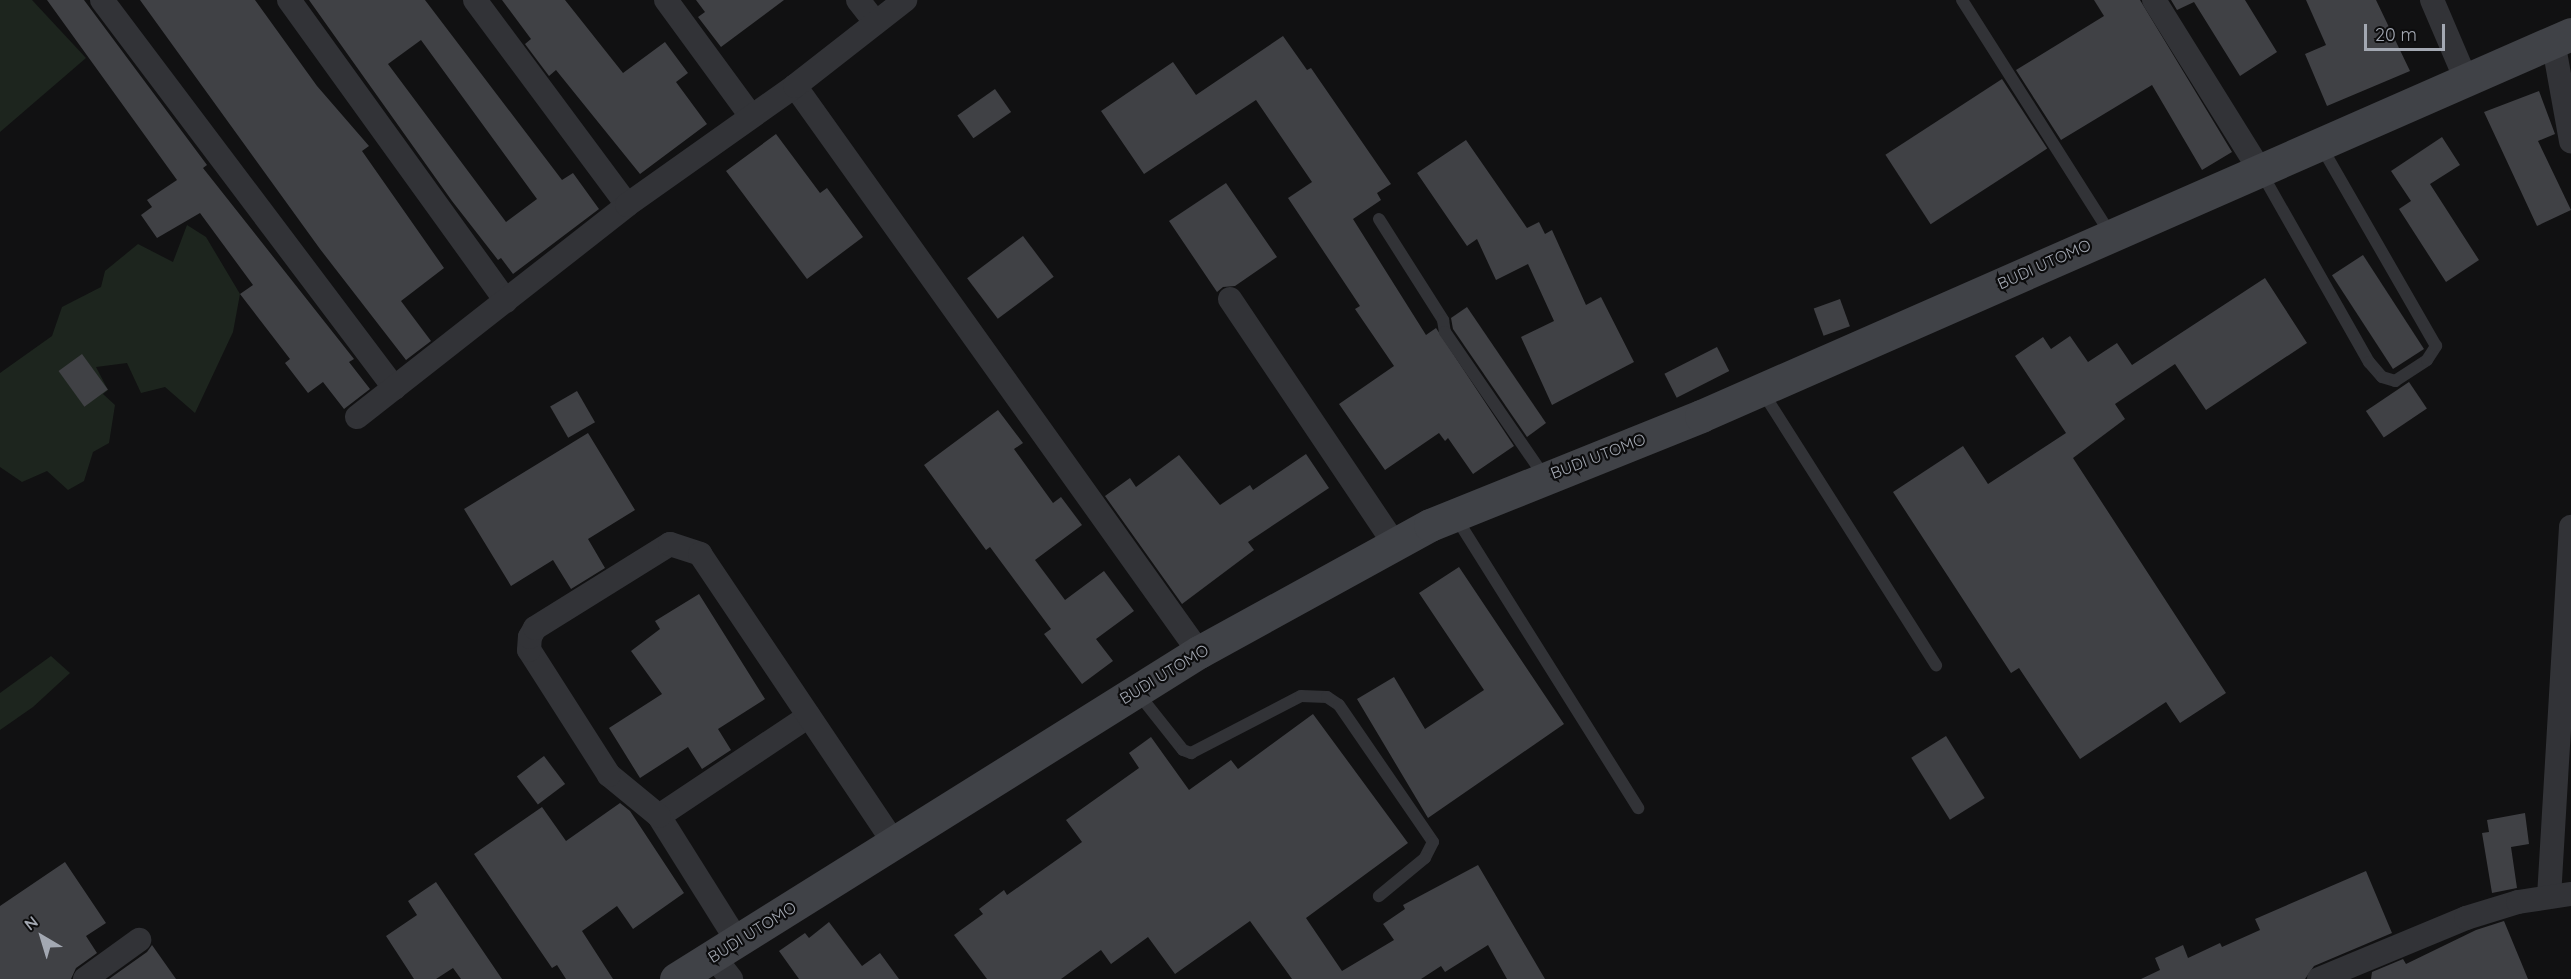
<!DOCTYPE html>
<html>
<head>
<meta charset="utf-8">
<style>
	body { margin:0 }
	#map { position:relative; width:2571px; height:979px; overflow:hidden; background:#111112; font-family:Quicksand,sans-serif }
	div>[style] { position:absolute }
	.green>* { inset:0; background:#1d251e }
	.building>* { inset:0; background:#404145; transform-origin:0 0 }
	.lane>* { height:12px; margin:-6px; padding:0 6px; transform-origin:6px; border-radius:6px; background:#323337 }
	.street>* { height:24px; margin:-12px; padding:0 12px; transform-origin:12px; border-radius:12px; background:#323337 }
	.secondary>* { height:33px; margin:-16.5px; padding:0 16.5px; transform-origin:16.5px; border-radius:16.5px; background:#404247 }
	span { translate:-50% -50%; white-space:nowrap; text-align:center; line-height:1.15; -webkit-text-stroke:4.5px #0c0c0d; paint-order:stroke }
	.street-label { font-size:16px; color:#a3a8b2 }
	.north { position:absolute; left:12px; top:907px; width:60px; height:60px; -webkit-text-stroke:4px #0c0c0d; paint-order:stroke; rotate:322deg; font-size:16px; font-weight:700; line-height:24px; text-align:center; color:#a3a8b2 }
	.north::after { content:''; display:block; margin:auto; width:21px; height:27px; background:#a3a8b2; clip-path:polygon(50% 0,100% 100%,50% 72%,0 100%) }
	.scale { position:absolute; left:2364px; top:24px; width:81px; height:27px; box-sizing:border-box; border:3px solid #a3a8b2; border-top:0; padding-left:8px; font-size:18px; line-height:21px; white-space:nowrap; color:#a3a8b2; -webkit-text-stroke:4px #0c0c0d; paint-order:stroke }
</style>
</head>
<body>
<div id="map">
	<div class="green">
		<i style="clip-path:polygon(0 0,32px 0,86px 58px,0 132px)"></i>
		<i style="clip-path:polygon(187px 225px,206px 237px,240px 294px,233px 332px,195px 413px,165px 387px,141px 393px,127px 363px,96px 367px,108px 390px,103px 394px,115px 405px,109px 443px,93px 452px,84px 481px,68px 490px,47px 471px,22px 482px,0 467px,0 373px,52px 336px,62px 307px,101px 287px,105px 271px,138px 244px,173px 262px)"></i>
		<i style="clip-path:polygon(51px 656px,70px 673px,33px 707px,0 730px,0 693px)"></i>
	</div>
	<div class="building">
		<i style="clip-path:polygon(47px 0,84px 0,207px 165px,203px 168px,354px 359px,349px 362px,370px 389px,344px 409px,323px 382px,308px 393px,285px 363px,290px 359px,240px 294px,253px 285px,200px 213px,157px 238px,141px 215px,152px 207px,147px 200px,177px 180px)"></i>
		<i style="clip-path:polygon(140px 0,255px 0,317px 86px,369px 146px,362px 151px,444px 268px,401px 301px,431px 341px,406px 360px,320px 249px)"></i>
		<i style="clip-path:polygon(evenodd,309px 0,425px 0,562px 180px,573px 173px,599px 209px,513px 274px,501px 258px,498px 260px,452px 201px,309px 0,421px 40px,537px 199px,506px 222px,388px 64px,421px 40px)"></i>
		<i style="clip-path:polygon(502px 0,565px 0,623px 73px,665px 42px,688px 73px,676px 82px,707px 124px,640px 174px,556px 70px,549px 76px,525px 44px,531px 39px)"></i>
		<i style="clip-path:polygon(696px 0,784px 0,721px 47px,698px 17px,705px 12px)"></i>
		<i style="clip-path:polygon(2094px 0,2140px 0,2232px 152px,2202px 170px,2152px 85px,2061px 140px,2016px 70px,2104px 16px)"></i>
		<i style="clip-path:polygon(2171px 0,2245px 0,2277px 52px,2240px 76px,2194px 2px,2177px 10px)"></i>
		<i style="clip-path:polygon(2306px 0,2376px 0,2410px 71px,2327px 106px,2305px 54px,2326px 45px)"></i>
		<i style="clip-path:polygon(1283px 36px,1307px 70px,1311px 68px,1391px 184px,1377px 193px,1381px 200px,1353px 219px,1426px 335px,1436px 328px,1514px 446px,1473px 474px,1448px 438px,1445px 441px,1439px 433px,1385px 470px,1339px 404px,1394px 366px,1355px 309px,1360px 306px,1288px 198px,1312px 182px,1256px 100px,1144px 174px,1101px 111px,1173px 62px,1196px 95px)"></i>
		<i style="left:2002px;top:79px;width:83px;height:139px;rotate:57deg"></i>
		<i style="left:995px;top:89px;width:28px;height:46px;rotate:55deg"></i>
		<i style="clip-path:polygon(2539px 91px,2555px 134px,2538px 141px,2571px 210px,2537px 226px,2484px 112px)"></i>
		<i style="clip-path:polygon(776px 134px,820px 193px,827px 188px,863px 237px,807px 279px,726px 171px)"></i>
		<i style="clip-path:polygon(2442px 137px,2460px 165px,2430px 184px,2479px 260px,2446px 282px,2399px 209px,2411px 201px,2391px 171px)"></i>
		<i style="clip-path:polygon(1466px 140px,1527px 228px,1539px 222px,1545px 234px,1552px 230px,1586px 305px,1601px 297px,1634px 362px,1552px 405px,1521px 337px,1554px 321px,1528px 264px,1496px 280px,1477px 239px,1467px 246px,1417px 173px)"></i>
		<i style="clip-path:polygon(1226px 183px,1277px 257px,1235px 286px,1223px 287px,1217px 292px,1169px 221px)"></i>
		<i style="left:1023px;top:236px;width:51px;height:70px;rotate:53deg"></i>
		<i style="left:2363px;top:255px;width:112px;height:37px;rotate:57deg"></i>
		<i style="clip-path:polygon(2265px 278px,2307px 343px,2206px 410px,2175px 364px,2115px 404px,2125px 419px,2073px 458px,2226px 693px,2180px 723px,2166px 702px,2080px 759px,2019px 668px,2011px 673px,1893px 492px,1963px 446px,1988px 484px,2066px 433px,2015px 356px,2043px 337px,2051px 349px,2070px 336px,2088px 362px,2117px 343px,2132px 365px)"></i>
		<i style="left:1840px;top:299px;width:29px;height:28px;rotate:70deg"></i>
		<i style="clip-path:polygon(1467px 307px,1546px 423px,1527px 437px,1453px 329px,1451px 318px)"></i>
		<i style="left:1717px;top:347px;width:27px;height:59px;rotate:63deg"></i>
		<i style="left:82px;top:354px;width:44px;height:29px;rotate:54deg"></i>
		<i style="left:2409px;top:382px;width:32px;height:52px;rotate:56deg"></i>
		<i style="left:577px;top:391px;width:36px;height:31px;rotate:60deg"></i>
		<i style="clip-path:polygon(998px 410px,1023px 443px,1014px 449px,1053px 503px,1061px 497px,1082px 525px,1035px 560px,1065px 600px,1104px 571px,1134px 611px,1096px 639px,1113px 661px,1082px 684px,1044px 634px,1051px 629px,990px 547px,986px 550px,924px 465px)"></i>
		<i style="clip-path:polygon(588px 433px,635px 510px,588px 539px,605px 568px,571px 589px,553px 560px,511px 586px,464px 509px)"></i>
		<i style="clip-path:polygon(1306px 454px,1329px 488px,1248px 542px,1254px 550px,1182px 604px,1105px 496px,1130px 478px,1136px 487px,1179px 455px,1220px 505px,1250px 485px,1253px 490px)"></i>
		<i style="clip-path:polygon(1459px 567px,1564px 724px,1428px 818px,1357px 699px,1394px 677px,1425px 729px,1484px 690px,1419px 593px)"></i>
		<i style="clip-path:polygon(699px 594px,765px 699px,718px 729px,731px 750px,702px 769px,688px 747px,640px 778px,609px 728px,662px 694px,631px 651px,660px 629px,655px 621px)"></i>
		<i style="clip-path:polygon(1313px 714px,1408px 843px,1306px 918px,1342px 971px,1394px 940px,1383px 924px,1405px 909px,1403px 905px,1478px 865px,1545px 979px,1507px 979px,1488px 945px,1445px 972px,1441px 966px,1421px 979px,1292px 979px,1250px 921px,1175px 974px,1148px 937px,1111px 964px,1101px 950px,1061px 979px,987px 979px,954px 935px,983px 914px,979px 909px,1004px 890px,1007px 895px,1082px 842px,1066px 820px,1139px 768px,1129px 753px,1151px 737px,1189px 790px,1231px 760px,1238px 769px)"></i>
		<i style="left:1946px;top:736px;width:73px;height:41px;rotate:58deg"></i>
		<i style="left:544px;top:756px;width:35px;height:34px;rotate:53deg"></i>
		<i style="clip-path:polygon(620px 803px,630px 811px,684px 893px,633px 929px,617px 906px,582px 931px,613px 979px,566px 979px,557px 965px,552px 968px,474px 854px,542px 807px,566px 841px)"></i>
		<i style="clip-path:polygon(2525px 813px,2529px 844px,2511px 847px,2517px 888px,2492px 893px,2482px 833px,2489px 832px,2487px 820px)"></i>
		<i style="clip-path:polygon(65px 862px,106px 923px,86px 936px,97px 953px,76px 968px,71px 979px,0 979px,0 906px)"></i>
		<i style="clip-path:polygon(2366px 871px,2392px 933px,2314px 966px,2305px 979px,2141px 979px,2160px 970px,2155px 958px,2183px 945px,2188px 958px,2220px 943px,2222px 947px,2260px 930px,2255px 919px)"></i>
		<i style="clip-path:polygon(436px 882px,502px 979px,461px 979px,453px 968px,436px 979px,414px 979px,386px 936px,417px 915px,408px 901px)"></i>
		<i style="clip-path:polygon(2504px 921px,2528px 979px,2371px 979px,2372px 972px,2403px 959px,2406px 964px,2476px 930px)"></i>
		<i style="clip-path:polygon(829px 922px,862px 966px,880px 953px,899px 979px,799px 979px,779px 951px,805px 933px,809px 938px)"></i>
		<i style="clip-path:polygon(152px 945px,176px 979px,109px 979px,147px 952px)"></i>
	</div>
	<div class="lane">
		<i style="left:1962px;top:0;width:276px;rotate:57.6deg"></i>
		<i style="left:2261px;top:172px;width:219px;rotate:60.4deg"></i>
		<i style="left:2369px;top:362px;width:20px;rotate:49deg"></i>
		<i style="left:2382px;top:377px;width:14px;rotate:17deg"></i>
		<i style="left:2395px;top:381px;width:38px;rotate:-33deg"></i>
		<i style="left:2427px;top:360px;width:17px;rotate:-57deg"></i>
		<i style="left:2436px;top:346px;width:231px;rotate:-119.9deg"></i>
		<i style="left:1379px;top:219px;width:120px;rotate:57.6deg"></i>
		<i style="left:1443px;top:320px;width:12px;rotate:81deg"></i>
		<i style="left:1445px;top:332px;width:175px;rotate:55.5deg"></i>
		<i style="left:1762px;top:391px;width:325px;rotate:57.6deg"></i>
		<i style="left:1455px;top:516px;width:345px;rotate:57.9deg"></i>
		<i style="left:1137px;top:692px;width:74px;rotate:51.6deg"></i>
		<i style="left:1183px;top:750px;width:9px;rotate:21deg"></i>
		<i style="left:1191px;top:753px;width:124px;rotate:-27.4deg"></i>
		<i style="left:1301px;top:696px;width:26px;rotate:2deg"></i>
		<i style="left:1327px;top:697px;width:14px;rotate:34deg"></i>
		<i style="left:1339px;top:705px;width:166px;rotate:55.5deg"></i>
		<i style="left:1433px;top:842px;width:18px;rotate:117deg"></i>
		<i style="left:1425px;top:858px;width:60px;rotate:140.4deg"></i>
	</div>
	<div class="street">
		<i style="left:102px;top:0;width:486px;rotate:53deg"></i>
		<i style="left:289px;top:0;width:371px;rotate:54.2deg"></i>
		<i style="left:475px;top:0;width:255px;rotate:53.4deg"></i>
		<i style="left:666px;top:0;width:144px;rotate:53.8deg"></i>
		<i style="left:858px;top:0;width:28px;rotate:52deg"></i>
		<i style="left:2154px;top:0;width:203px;rotate:58.1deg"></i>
		<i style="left:2432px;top:0;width:89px;rotate:66.9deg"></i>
		<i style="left:2553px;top:41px;width:102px;rotate:79.8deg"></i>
		<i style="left:795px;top:86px;width:695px;rotate:54.48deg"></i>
		<i style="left:1230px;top:299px;width:296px;rotate:56.1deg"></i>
		<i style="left:357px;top:417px;width:343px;rotate:-38.1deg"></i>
		<i style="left:627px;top:205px;width:206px;rotate:-35.3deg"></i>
		<i style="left:795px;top:86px;width:140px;rotate:-38deg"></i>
		<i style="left:659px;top:816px;width:180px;rotate:-33.7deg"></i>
		<i style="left:2549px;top:897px;width:371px;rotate:-86.6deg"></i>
		<i style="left:738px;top:942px;width:149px;rotate:-122.1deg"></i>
		<i style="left:659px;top:816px;width:65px;rotate:-140.6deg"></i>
		<i style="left:609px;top:775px;width:148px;rotate:-122.6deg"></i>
		<i style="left:529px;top:650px;width:13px;rotate:-86deg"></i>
		<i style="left:530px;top:637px;width:10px;rotate:-61deg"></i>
		<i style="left:535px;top:628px;width:159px;rotate:-31.9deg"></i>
		<i style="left:670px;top:544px;width:32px;rotate:18deg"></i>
		<i style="left:700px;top:554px;width:346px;rotate:56.1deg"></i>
		<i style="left:714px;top:957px;width:28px;rotate:52deg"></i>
		<i style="left:85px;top:979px;width:67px;rotate:-35.8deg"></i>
		<i style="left:2319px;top:979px;width:159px;rotate:-22.5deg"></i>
		<i style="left:2466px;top:918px;width:54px;rotate:-17.1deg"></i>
		<i style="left:2518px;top:902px;width:54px;rotate:-8.6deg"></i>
	</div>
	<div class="secondary">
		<i style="left:676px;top:979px;width:617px;rotate:-32.02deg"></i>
		<i style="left:1199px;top:652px;width:264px;rotate:-28.8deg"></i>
		<i style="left:1430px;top:525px;width:292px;rotate:-21.9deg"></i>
		<i style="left:1701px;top:416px;width:950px;rotate:-23.71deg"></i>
	</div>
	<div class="street-label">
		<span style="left:2044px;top:264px;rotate:-24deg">BUDI UTOMO</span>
		<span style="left:1598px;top:456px;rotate:-21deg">BUDI UTOMO</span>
		<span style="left:1164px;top:674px;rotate:-31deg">BUDI UTOMO</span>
		<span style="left:752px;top:932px;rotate:-32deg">BUDI UTOMO</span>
	</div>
	<div class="north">N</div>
	<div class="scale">20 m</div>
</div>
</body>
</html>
